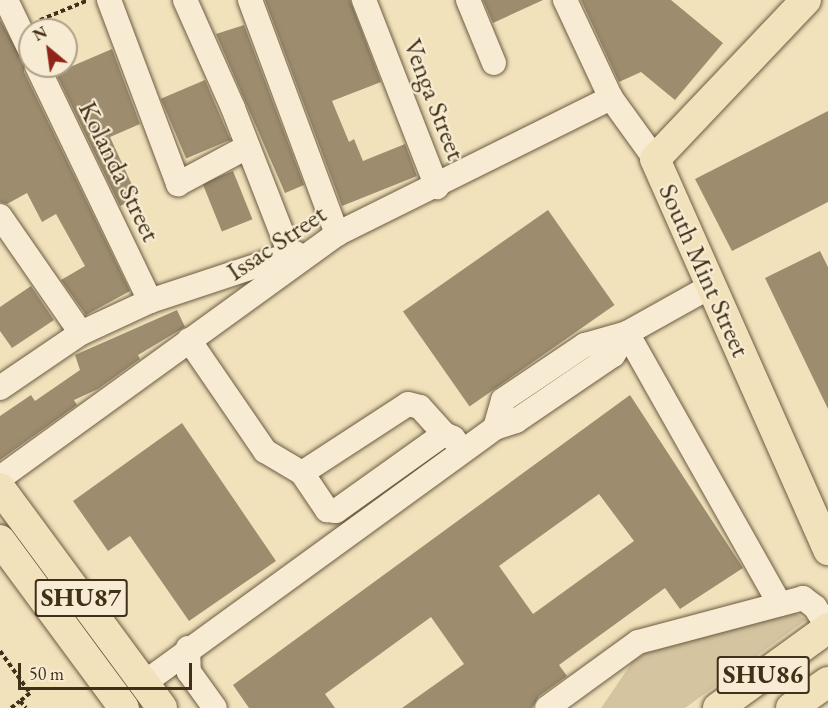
<!DOCTYPE html>
<html>
<head>
<meta charset="utf-8">
<style>
	body { margin:0 }
	#map { position:relative; width:828px; height:708px; overflow:hidden; background:#f2e2bc; font-family:"EB Garamond",serif }
	div>[style] { position:absolute }
	.green>* { inset:0; background:#d4c4a0 }
	.building>* { inset:0; background:#9d8c6e; transform-origin:0 0 }
	.path>* { height:4px; margin-top:-2px; transform-origin:0; background:repeating-linear-gradient(90deg,#402f19 0 4.5px,transparent 0 7.5px) }
	.roads { filter:drop-shadow(0 0 2px #6c5c42) drop-shadow(0 0 2px #6c5c42) }
	.minor>* { height:24px; margin:-12px; padding:0 12px; transform-origin:12px; border-radius:12px; background:#f7ecd3 }
	.major>* { height:30px; margin:-15px; padding:0 15px; transform-origin:15px; border-radius:15px; background:#f2e2bc }
	span { translate:-50% -50%; white-space:nowrap; text-align:center; line-height:1.15; -webkit-text-stroke:4.5px #f7ecd3; paint-order:stroke }
	.shield-label span { padding:2px 4px; background:#f7ecd3; border:2px solid; border-radius:4px; -webkit-text-stroke-width:0 }
	.shield-label { font-size:26px; color:#402f19; font-weight:700 }
	.street-label { font-size:27px; color:#402f19 }
	.north { position:absolute; left:18px; top:18px; width:60px; height:60px; box-sizing:border-box; background:#f7ecd3; border:2px solid #aea089; border-radius:50%; rotate:331deg; font-size:16px; font-weight:700; line-height:24px; text-align:center; color:#402f19 }
	.north::after { content:''; display:block; margin:auto; width:21px; height:27px; background:#8f2418; clip-path:polygon(50% 0,100% 100%,50% 72%,0 100%) }
	.scale { position:absolute; left:18px; top:663px; width:174px; height:27px; box-sizing:border-box; border:3px solid #402f19; border-top:0; padding-left:8px; font-size:18px; line-height:21px; white-space:nowrap; color:#402f19; -webkit-text-stroke:4px #f7ecd3; paint-order:stroke }
</style>
</head>
<body>
<div id="map">
	<div class="green">
		<i style="clip-path:polygon(796px 613px,806px 620px,685px 708px,601px 708px,633px 661px,658px 645px)"></i>
	</div>
	<div class="building">
		<i style="clip-path:polygon(265px 0,350px 0,381px 82px,332px 101px,349px 142px,354px 139px,363px 161px,405px 144px,417px 176px,342px 206px)"></i>
		<i style="clip-path:polygon(483px 0,543px 0,493px 23px)"></i>
		<i style="clip-path:polygon(581px 0,671px 0,723px 43px,675px 100px,641px 72px,619px 82px)"></i>
		<i style="clip-path:polygon(0 20px,24px 62px,24px 72px,130px 291px,86px 315px,61px 280px,85px 266px,56px 214px,42px 222px,27px 193px,7px 204px,0 202px)"></i>
		<i style="clip-path:polygon(244px 25px,304px 185px,285px 193px,216px 34px)"></i>
		<i style="clip-path:polygon(112px 49px,140px 124px,110px 137px,138px 198px,120px 206px,56px 73px)"></i>
		<i style="left:205px;top:80px;width:65px;height:48px;rotate:67deg"></i>
		<i style="clip-path:polygon(828px 111px,828px 202px,732px 251px,695px 179px)"></i>
		<i style="left:233px;top:171px;width:52px;height:33px;rotate:68deg"></i>
		<i style="left:548px;top:210px;width:116px;height:177px;rotate:55deg"></i>
		<i style="clip-path:polygon(820px 251px,828px 267px,828px 409px,765px 278px)"></i>
		<i style="clip-path:polygon(31px 286px,54px 320px,12px 348px,0 331px,0 307px)"></i>
		<i style="clip-path:polygon(177px 310px,185px 327px,138px 355px,140px 359px,98px 389px,74px 400px,77px 405px,0 460px,0 416px,31px 395px,35px 401px,80px 370px,75px 355px)"></i>
		<i style="clip-path:polygon(evenodd,630px 395px,743px 568px,680px 609px,665px 588px,559px 665px,567px 676px,539px 696px,532px 708px,402px 708px,464px 664px,431px 617px,325px 694px,335px 708px,249px 708px,233px 685px,630px 395px,599px 494px,634px 541px,533px 614px,499px 566px,599px 494px)"></i>
		<i style="clip-path:polygon(182px 423px,276px 561px,189px 621px,130px 536px,108px 551px,73px 501px)"></i>
	</div>
	<div class="path">
		<i style="left:40px;top:20px;width:50px;rotate:-22.4deg"></i>
		<i style="left:0;top:651px;width:52px;rotate:54.5deg"></i>
		<i style="left:30px;top:693px;width:13px;rotate:141deg"></i>
		<i style="left:11px;top:708px;width:11px;rotate:-38deg"></i>
		<i style="left:20px;top:701px;width:9px;rotate:49deg"></i>
	</div>
	<div class="roads">
		<div class="minor">
			<i style="left:6px;top:0;width:55px;rotate:64.4deg"></i>
			<i style="left:109px;top:0;width:197px;rotate:69.4deg"></i>
			<i style="left:178px;top:184px;width:78px;rotate:-28.2deg"></i>
			<i style="left:185px;top:0;width:118px;rotate:66deg"></i>
			<i style="left:233px;top:108px;width:155px;rotate:68.7deg"></i>
			<i style="left:250px;top:0;width:250px;rotate:69.6deg"></i>
			<i style="left:364px;top:0;width:201px;rotate:68.7deg"></i>
			<i style="left:468px;top:0;width:68px;rotate:67.6deg"></i>
			<i style="left:565px;top:0;width:108px;rotate:64.9deg"></i>
			<i style="left:611px;top:98px;width:75px;rotate:54.2deg"></i>
			<i style="left:37px;top:66px;width:261px;rotate:64.3deg"></i>
			<i style="left:0;top:216px;width:142px;rotate:55.3deg"></i>
			<i style="left:713px;top:285px;width:98px;rotate:150.8deg"></i>
			<i style="left:627px;top:333px;width:311px;rotate:60.6deg"></i>
			<i style="left:627px;top:333px;width:26px;rotate:122deg"></i>
			<i style="left:613px;top:355px;width:117px;rotate:145.8deg"></i>
			<i style="left:516px;top:421px;width:22px;rotate:162deg"></i>
			<i style="left:495px;top:428px;width:29px;rotate:-74deg"></i>
			<i style="left:503px;top:400px;width:99px;rotate:-33.9deg"></i>
			<i style="left:585px;top:345px;width:44px;rotate:-15.9deg"></i>
			<i style="left:189px;top:340px;width:135px;rotate:55.6deg"></i>
			<i style="left:265px;top:451px;width:43px;rotate:30.7deg"></i>
			<i style="left:302px;top:473px;width:45px;rotate:56deg"></i>
			<i style="left:327px;top:510px;width:9px;rotate:6deg"></i>
			<i style="left:336px;top:511px;width:133px;rotate:-35.5deg"></i>
			<i style="left:444px;top:434px;width:10px;rotate:24deg"></i>
			<i style="left:453px;top:438px;width:16px;rotate:52deg"></i>
			<i style="left:0;top:388px;width:98px;rotate:-34.2deg"></i>
			<i style="left:81px;top:333px;width:76px;rotate:-24.9deg"></i>
			<i style="left:150px;top:301px;width:153px;rotate:-18.3deg"></i>
			<i style="left:302px;top:473px;width:126px;rotate:-33.1deg"></i>
			<i style="left:408px;top:404px;width:12px;rotate:14deg"></i>
			<i style="left:420px;top:407px;width:36px;rotate:48deg"></i>
			<i style="left:0;top:478px;width:416px;rotate:-35.9deg"></i>
			<i style="left:337px;top:234px;width:306px;rotate:-26.4deg"></i>
			<i style="left:188px;top:648px;width:24px;rotate:88deg"></i>
			<i style="left:189px;top:672px;width:44px;rotate:54.2deg"></i>
			<i style="left:144px;top:683px;width:434px;rotate:-36deg"></i>
			<i style="left:547px;top:708px;width:112px;rotate:-36deg"></i>
			<i style="left:638px;top:642px;width:171px;rotate:-14.9deg"></i>
			<i style="left:803px;top:598px;width:15px;rotate:37deg"></i>
			<i style="left:815px;top:607px;width:25px;rotate:58deg"></i>
		</div>
		<div class="major">
			<i style="left:806px;top:0;width:219px;rotate:133.5deg"></i>
			<i style="left:655px;top:159px;width:428px;rotate:66.1deg"></i>
			<i style="left:0;top:488px;width:273px;rotate:53.6deg"></i>
			<i style="left:0;top:540px;width:209px;rotate:53.6deg"></i>
			<i style="left:718px;top:708px;width:136px;rotate:-36deg"></i>
			<i style="left:791px;top:708px;width:45px;rotate:-35.1deg"></i>
		</div>
	</div>
	<div class="shield-label">
		<span style="left:81px;top:598px">SHU87</span>
		<span style="left:763px;top:675px">SHU86</span>
	</div>
	<div class="street-label">
		<span style="left:435px;top:99px;rotate:69deg">Venga Street</span>
		<span style="left:120px;top:171px;rotate:64deg">Kolanda Street</span>
		<span style="left:276px;top:242px;rotate:-34deg">Issac Street</span>
		<span style="left:705px;top:270px;rotate:66deg">South Mint Street</span>
	</div>
	<div class="north">N</div>
	<div class="scale">50 m</div>
</div>
</body>
</html>
